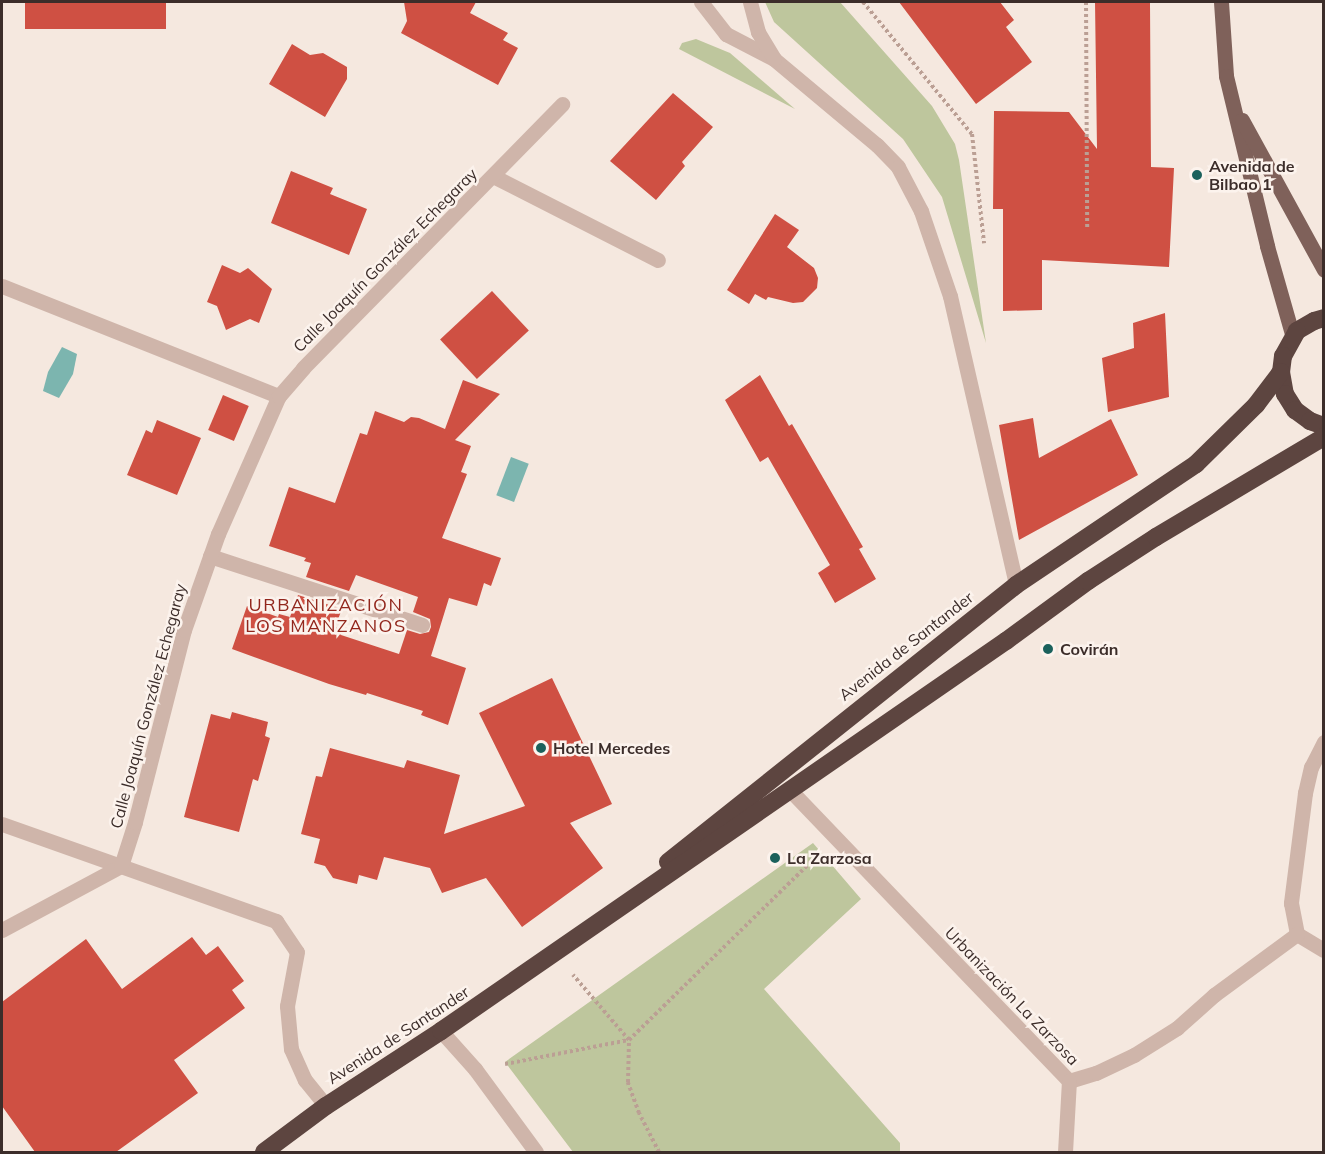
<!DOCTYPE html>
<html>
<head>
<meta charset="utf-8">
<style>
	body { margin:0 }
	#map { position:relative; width:1325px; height:1154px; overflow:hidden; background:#f5e8df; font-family:Mulish,sans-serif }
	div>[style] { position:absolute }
	.green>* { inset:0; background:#bec69d }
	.water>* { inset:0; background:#7cb5af; transform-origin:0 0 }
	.building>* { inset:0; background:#cf5043; transform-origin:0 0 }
	.path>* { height:4px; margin-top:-2px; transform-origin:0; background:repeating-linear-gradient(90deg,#bb9f94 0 3px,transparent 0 6px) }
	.minor>* { height:15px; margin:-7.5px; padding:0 7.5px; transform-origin:7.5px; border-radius:7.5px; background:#cfb5aa }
	.major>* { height:15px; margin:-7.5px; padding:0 7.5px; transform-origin:7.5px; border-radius:7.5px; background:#7f615a }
	.highway>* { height:18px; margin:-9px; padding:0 9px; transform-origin:9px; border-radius:9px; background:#5d4540 }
	.dots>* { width:16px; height:16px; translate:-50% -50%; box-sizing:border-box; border:3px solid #fcf3ed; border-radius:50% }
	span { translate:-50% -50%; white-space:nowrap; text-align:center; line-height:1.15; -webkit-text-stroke:5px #fcf3ed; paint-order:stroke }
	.poi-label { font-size:16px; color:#3c2d2a; font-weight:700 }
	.left { translate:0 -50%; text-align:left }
	.street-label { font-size:16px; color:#3c2d2a }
	.neighbourhood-label { font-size:18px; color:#92261c; letter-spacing:1.5px }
	.frame { position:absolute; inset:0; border:3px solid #3c2d2a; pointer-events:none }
</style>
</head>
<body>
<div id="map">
	<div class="green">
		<i style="clip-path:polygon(765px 2px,840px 2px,932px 106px,955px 144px,959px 160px,986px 343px,942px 197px,903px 139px,774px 22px)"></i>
		<i style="clip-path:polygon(696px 39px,730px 53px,795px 109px,679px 49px,682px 43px)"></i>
		<i style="clip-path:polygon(813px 843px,861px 899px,764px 989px,900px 1143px,900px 1152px,573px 1152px,505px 1062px)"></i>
	</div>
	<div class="water">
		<i style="clip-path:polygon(62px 347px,77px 354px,73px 374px,59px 398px,43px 391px,48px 372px)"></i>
		<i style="left:511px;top:457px;width:19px;height:41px;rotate:21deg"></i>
	</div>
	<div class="building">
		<i style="left:25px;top:2px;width:141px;height:27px"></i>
		<i style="clip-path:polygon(404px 2px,476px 2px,470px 13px,508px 33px,503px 40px,518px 48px,498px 85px,401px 33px,407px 21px)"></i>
		<i style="clip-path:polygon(899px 2px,1000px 2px,1014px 20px,1006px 27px,1032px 62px,976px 104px)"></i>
		<i style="clip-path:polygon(1095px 2px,1150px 2px,1151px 167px,1174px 168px,1169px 267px,1042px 260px,1042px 310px,1003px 311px,1003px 209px,993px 209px,994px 111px,1069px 112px,1097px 149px)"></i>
		<i style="clip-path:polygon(292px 44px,310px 55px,323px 53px,347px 67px,347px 79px,325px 117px,269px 84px)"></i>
		<i style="clip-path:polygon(673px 93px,713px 127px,682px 162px,685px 166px,656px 200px,610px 161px)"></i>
		<i style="clip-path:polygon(291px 171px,333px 188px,330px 194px,367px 209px,349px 255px,271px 223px)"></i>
		<i style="clip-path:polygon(775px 214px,799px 230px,787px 247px,814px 268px,818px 278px,817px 288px,803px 302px,793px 303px,768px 297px,766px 300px,755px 294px,749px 304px,727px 290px)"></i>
		<i style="clip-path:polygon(222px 265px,240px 273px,248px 268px,272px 289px,259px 323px,250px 319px,226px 330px,217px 306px,207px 302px)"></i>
		<i style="left:492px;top:291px;width:54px;height:71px;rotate:47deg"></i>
		<i style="clip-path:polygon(1165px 313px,1169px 397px,1108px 412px,1102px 358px,1134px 348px,1133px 323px)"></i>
		<i style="clip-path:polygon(760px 375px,789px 426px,792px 424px,863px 547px,859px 549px,876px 579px,835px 603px,818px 573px,830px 565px,768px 457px,760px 462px,725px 400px)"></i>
		<i style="clip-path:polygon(463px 380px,500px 394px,455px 440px,471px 446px,461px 472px,467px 474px,442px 538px,501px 558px,491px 586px,484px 583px,477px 606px,449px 598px,431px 656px,466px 668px,448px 725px,421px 715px,423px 711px,367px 693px,366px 695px,329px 684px,232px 649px,247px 606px,278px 617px,279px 614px,290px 617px,298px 595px,342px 609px,335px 627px,342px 630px,341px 635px,399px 654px,407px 630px,420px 634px,429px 632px,431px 627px,430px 619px,413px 612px,418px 597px,356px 575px,349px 591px,306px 577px,311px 563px,304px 561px,306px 558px,269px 546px,289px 487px,335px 503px,360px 433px,367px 435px,375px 411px,404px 422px,411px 417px,419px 418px,445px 429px)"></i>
		<i style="left:223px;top:395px;width:28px;height:38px;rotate:23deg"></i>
		<i style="clip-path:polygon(1033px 418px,1039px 458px,1111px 419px,1138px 475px,1019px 540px,999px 425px)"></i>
		<i style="clip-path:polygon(157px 420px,201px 438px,177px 495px,127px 475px,146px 430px,152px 433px)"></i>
		<i style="clip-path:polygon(552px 678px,612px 804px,570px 823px,603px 868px,522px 927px,486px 878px,442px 893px,430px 868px,384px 857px,377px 880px,359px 875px,357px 884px,333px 878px,325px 866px,314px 863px,320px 839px,301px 834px,316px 776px,322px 777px,330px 748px,404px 768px,407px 760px,460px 775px,444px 834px,525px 806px,479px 713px)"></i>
		<i style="clip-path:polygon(232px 712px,268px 722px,265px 736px,270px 738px,258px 781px,253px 779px,239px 832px,184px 817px,211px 714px,230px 719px)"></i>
		<i style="clip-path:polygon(192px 937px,206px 955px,218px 946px,244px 981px,232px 990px,245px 1008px,174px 1060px,198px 1093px,116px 1152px,35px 1152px,2px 1106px,2px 1002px,86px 939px,122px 989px)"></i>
	</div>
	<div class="path">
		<i style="left:863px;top:2px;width:171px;rotate:50.5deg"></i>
		<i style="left:972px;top:134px;width:110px;rotate:83.7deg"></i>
		<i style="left:1086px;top:2px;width:225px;rotate:89.7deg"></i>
		<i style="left:505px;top:1064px;width:126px;rotate:-11deg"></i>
		<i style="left:629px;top:1040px;width:86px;rotate:-130.7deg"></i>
		<i style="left:659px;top:1152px;width:44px;rotate:-117.1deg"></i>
		<i style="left:639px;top:1113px;width:33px;rotate:-110deg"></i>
		<i style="left:628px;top:1082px;width:42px;rotate:-88.6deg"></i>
		<i style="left:629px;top:1040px;width:264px;rotate:-44.4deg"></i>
	</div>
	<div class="minor">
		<i style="left:701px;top:2px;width:41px;rotate:52deg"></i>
		<i style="left:726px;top:34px;width:54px;rotate:27.5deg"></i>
		<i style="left:774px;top:59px;width:134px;rotate:39.9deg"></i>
		<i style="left:877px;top:145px;width:30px;rotate:46deg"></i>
		<i style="left:898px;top:167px;width:50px;rotate:62.4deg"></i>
		<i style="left:921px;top:211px;width:90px;rotate:71.2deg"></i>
		<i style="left:950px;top:296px;width:296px;rotate:77.1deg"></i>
		<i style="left:750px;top:2px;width:31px;rotate:75deg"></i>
		<i style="left:758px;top:32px;width:31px;rotate:59deg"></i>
		<i style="left:493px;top:176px;width:185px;rotate:27deg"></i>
		<i style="left:2px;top:286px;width:298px;rotate:21.7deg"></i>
		<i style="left:210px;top:556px;width:223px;rotate:18deg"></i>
		<i style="left:1324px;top:742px;width:28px;rotate:117deg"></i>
		<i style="left:1311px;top:767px;width:27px;rotate:103deg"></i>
		<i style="left:1305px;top:793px;width:111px;rotate:97.3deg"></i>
		<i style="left:1291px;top:903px;width:32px;rotate:79deg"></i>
		<i style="left:1297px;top:934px;width:31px;rotate:31deg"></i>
		<i style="left:790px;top:790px;width:403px;rotate:46.2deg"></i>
		<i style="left:1069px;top:1081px;width:28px;rotate:-17deg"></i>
		<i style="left:1096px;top:1073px;width:42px;rotate:-25.3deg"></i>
		<i style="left:1134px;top:1055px;width:51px;rotate:-32.1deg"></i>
		<i style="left:1177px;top:1028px;width:50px;rotate:-41.7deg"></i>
		<i style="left:1214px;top:995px;width:103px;rotate:-36.3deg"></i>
		<i style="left:2px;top:824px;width:291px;rotate:19.5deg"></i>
		<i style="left:276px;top:921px;width:37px;rotate:56deg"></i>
		<i style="left:297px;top:952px;width:55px;rotate:100.5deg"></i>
		<i style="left:287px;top:1006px;width:43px;rotate:84.7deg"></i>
		<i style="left:291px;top:1049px;width:34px;rotate:66deg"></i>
		<i style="left:305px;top:1080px;width:33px;rotate:51deg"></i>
		<i style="left:2px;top:930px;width:135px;rotate:-28.3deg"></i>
		<i style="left:121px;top:866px;width:46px;rotate:-72.3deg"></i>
		<i style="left:135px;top:822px;width:198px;rotate:-75.7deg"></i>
		<i style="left:184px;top:630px;width:102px;rotate:-70.5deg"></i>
		<i style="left:218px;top:534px;width:151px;rotate:-66.2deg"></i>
		<i style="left:279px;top:396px;width:37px;rotate:-49deg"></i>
		<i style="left:303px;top:368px;width:370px;rotate:-45.5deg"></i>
		<i style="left:441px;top:1031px;width:51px;rotate:48.2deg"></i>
		<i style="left:475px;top:1069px;width:103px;rotate:53.7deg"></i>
		<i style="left:1065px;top:1152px;width:71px;rotate:-86.8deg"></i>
	</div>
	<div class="major">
		<i style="left:1221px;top:2px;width:74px;rotate:86.1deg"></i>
		<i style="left:1226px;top:76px;width:175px;rotate:76.4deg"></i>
		<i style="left:1267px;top:246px;width:95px;rotate:74.1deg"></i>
		<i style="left:1242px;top:120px;width:171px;rotate:61.3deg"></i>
	</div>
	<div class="highway">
		<i style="left:1324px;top:318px;width:10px;rotate:163deg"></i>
		<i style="left:1314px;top:321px;width:20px;rotate:150deg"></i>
		<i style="left:1297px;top:331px;width:29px;rotate:119deg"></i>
		<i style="left:1283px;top:356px;width:16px;rotate:97deg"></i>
		<i style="left:1281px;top:372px;width:22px;rotate:80deg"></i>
		<i style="left:1285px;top:394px;width:19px;rotate:58deg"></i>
		<i style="left:1295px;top:410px;width:19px;rotate:36deg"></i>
		<i style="left:1310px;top:421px;width:15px;rotate:20deg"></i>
		<i style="left:668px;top:862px;width:445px;rotate:-38.5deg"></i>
		<i style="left:1016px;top:585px;width:217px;rotate:-33.9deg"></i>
		<i style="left:1196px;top:464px;width:84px;rotate:-44.5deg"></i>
		<i style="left:1256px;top:405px;width:41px;rotate:-52.9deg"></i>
		<i style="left:264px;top:1152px;width:77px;rotate:-36.6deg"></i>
		<i style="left:326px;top:1106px;width:137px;rotate:-33.1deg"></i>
		<i style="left:441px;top:1031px;width:687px;rotate:-34.62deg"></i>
		<i style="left:1006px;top:641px;width:102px;rotate:-36.2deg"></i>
		<i style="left:1088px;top:581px;width:81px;rotate:-32.9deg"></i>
		<i style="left:1156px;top:537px;width:196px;rotate:-30.8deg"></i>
	</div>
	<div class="dots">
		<i style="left:1197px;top:175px;background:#1b615c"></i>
		<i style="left:1048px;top:649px;background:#1b615c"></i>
		<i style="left:541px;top:748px;background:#1b615c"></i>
		<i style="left:775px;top:858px;background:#1b615c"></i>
	</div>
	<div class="poi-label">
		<span class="left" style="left:1209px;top:175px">Avenida de<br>Bilbao 1</span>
		<span class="left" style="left:1060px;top:649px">Covirán</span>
		<span class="left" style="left:553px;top:748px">Hotel Mercedes</span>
		<span class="left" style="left:787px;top:858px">La Zarzosa</span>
	</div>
	<div class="street-label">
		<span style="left:385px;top:260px;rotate:-45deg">Calle Joaquín González Echegaray</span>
		<span style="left:906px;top:646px;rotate:-38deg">Avenida de Santander</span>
		<span style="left:148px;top:706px;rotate:-75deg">Calle Joaquín González Echegaray</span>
		<span style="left:1012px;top:996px;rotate:46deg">Urbanización La Zarzosa</span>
		<span style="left:398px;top:1035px;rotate:-33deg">Avenida de Santander</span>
	</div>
	<div class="neighbourhood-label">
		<span style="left:326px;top:616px">URBANIZACIÓN<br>LOS MANZANOS</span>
	</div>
	<div class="frame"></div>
</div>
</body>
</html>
